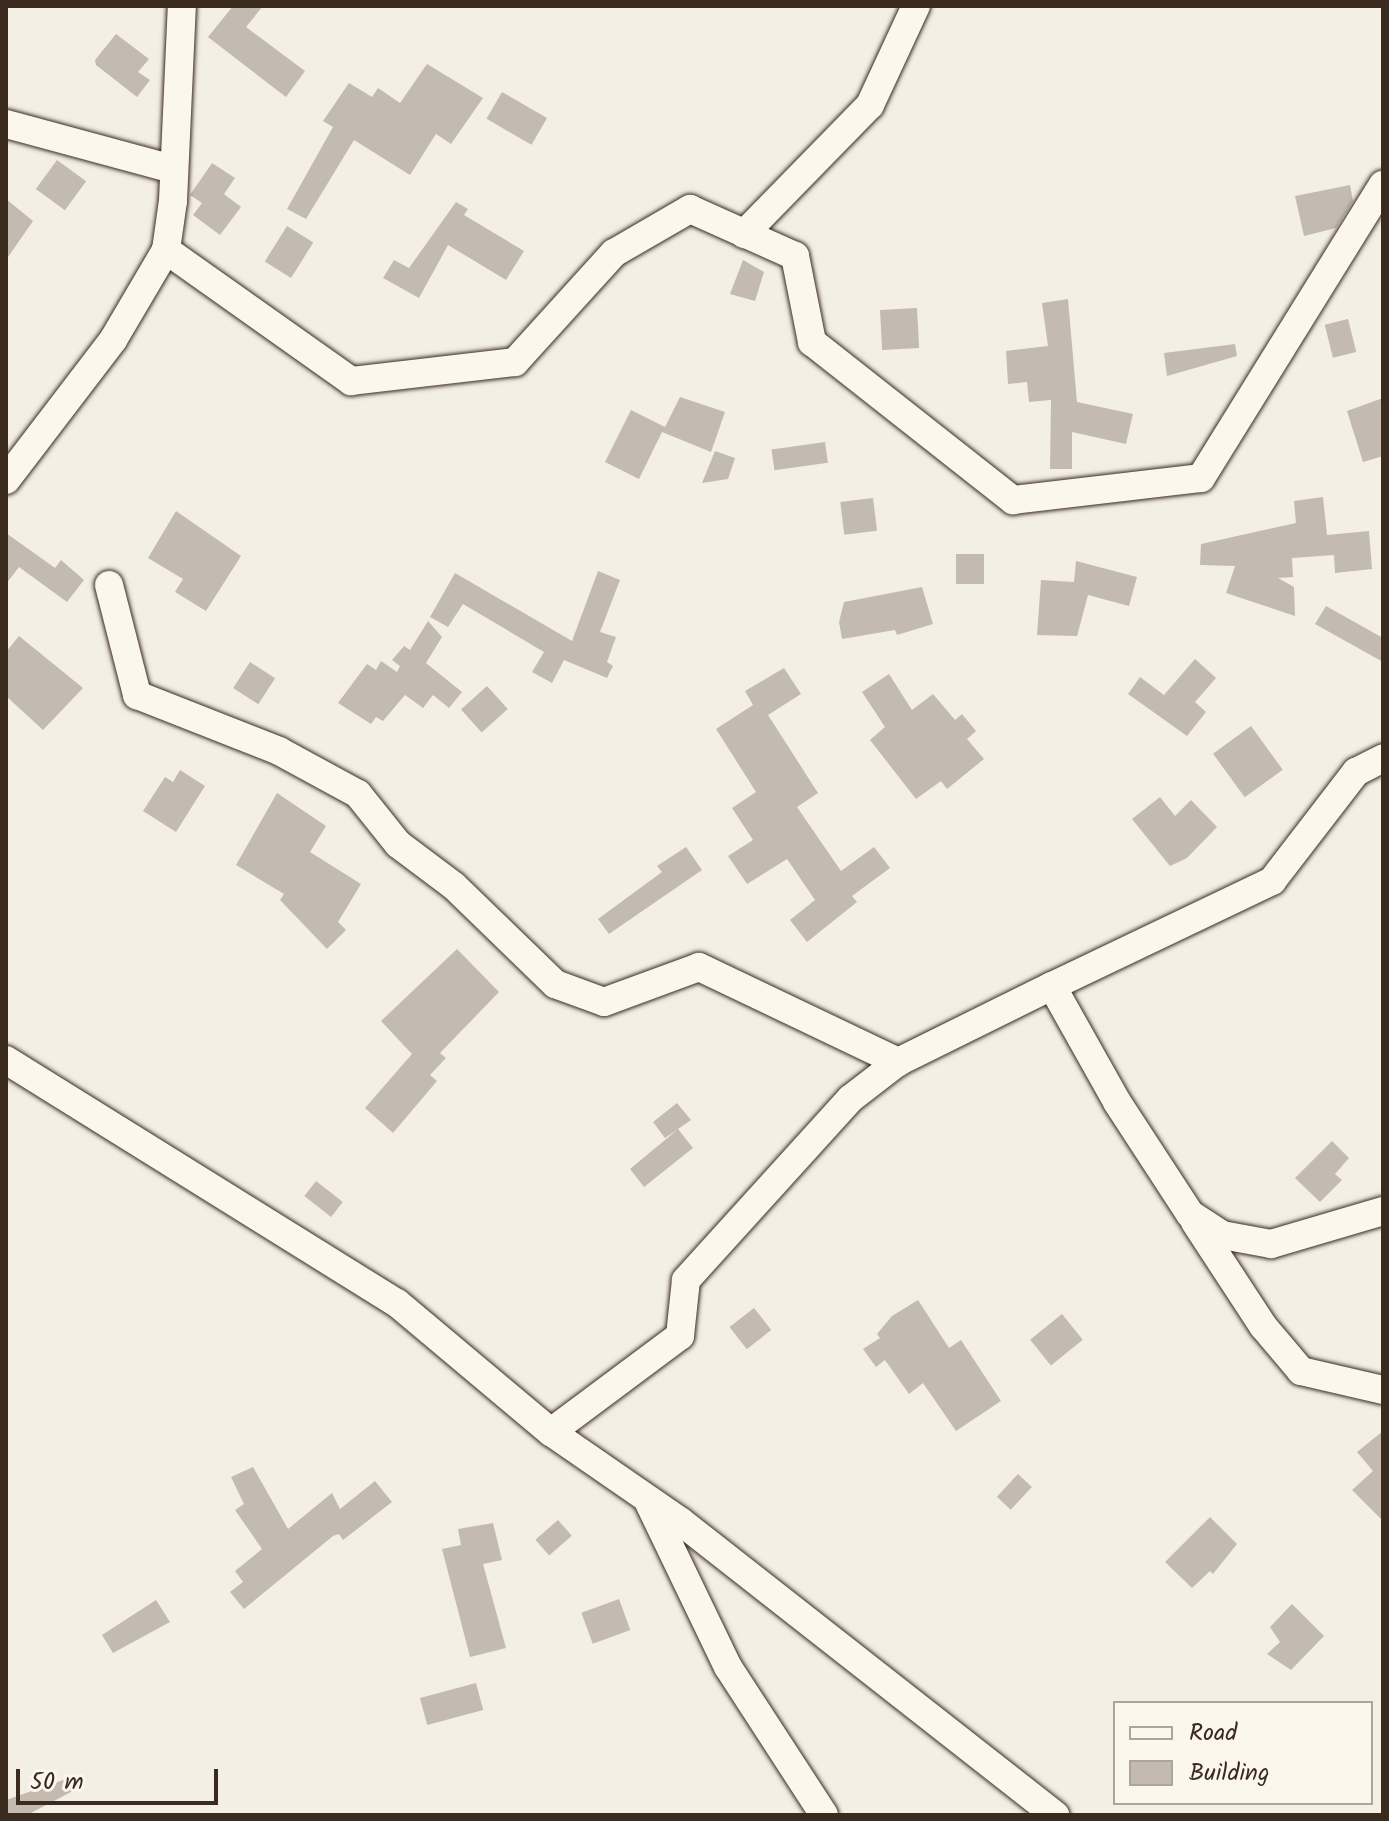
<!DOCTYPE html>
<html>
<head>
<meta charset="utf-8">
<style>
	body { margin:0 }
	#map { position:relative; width:1389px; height:1821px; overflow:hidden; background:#f3efe4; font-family:Kalam,sans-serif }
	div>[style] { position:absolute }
	.building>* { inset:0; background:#c3bbb0; transform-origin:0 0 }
	.roads { filter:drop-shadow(0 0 2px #3b2a1e) drop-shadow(0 0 2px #3b2a1e) }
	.minor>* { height:28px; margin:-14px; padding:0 14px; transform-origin:14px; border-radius:14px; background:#fbf7ec }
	span { translate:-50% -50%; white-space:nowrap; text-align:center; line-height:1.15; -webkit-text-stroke:6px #fbf7ec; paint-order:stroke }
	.frame { position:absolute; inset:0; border:8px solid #3b2a1e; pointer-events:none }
	.legend { position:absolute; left:1113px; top:1701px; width:260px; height:104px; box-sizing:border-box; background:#fbf7ec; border:2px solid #aea59a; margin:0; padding:10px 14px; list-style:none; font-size:24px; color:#3b2a1e }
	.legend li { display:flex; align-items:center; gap:16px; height:40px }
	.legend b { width:40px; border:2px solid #aea59a }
	.scale { position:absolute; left:16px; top:1769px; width:202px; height:36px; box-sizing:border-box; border:4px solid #3b2a1e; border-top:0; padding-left:10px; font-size:24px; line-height:28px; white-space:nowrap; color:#3b2a1e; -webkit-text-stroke:6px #fbf7ec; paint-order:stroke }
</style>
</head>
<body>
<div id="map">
	<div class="building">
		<i style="clip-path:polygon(233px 6px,263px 6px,246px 27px,305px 71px,286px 97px,208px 37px)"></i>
		<i style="clip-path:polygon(116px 34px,149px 59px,138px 72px,150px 80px,137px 97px,96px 65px,95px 60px)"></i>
		<i style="clip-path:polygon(427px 64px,483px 98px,451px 144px,436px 134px,410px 175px,354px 140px,306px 219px,287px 209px,333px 127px,323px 121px,349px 83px,372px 97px,378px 88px,400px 103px)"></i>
		<i style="left:502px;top:92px;width:52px;height:31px;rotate:30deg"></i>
		<i style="left:57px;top:160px;width:36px;height:36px;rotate:36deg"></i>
		<i style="clip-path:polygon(212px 163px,235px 178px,224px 194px,241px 207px,220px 235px,193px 215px,202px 203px,190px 195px)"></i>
		<i style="clip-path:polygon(1350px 185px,1353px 201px,1336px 228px,1304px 236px,1295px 196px)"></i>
		<i style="clip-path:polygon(6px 199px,33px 221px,6px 260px)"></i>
		<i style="clip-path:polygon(456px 202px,468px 209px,464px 215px,524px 251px,506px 280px,448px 245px,419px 298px,383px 278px,394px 260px,409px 268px)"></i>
		<i style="left:287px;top:226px;width:31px;height:42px;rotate:32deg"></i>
		<i style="clip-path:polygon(743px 260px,764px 272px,755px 301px,730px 294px)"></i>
		<i style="clip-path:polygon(1068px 299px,1077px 402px,1133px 414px,1126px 444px,1072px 432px,1072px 469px,1050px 469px,1051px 400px,1029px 402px,1027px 382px,1008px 384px,1006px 351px,1048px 346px,1042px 303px)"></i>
		<i style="left:917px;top:308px;width:40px;height:37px;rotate:87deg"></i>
		<i style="left:1348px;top:319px;width:34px;height:24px;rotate:76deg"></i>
		<i style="clip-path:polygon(1235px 344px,1237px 356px,1167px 376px,1164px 353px)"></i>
		<i style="clip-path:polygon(680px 397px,725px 412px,711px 452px,662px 432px,639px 479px,605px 462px,631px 410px,665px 427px)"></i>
		<i style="clip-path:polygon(1383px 398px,1383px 456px,1363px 462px,1347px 411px)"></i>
		<i style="left:825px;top:442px;width:21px;height:54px;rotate:82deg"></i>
		<i style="clip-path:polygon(715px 451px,735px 458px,728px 479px,702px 483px)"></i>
		<i style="clip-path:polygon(1323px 497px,1327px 535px,1369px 531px,1372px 569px,1335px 573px,1334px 555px,1292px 558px,1293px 577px,1278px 578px,1294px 587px,1295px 616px,1226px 593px,1235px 566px,1200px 565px,1201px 544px,1296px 523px,1294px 501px)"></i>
		<i style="left:873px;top:498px;width:33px;height:33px;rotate:83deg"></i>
		<i style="clip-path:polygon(176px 511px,241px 556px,206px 611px,175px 592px,183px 579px,148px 558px)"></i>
		<i style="clip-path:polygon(6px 533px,55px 568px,61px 560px,84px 580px,67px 602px,19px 567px,6px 584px)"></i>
		<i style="left:956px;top:554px;width:28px;height:30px"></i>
		<i style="clip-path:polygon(1076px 561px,1137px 577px,1129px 606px,1088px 595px,1077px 636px,1037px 635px,1041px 580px,1074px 582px)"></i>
		<i style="clip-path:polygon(598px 571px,620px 580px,600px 632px,616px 637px,607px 662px,613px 666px,607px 678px,564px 660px,552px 683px,532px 672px,544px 652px,463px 604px,448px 627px,430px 617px,455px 573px,572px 641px)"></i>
		<i style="clip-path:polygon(922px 587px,933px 624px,897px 635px,895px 630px,842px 639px,839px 622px,844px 602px)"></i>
		<i style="clip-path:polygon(1326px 606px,1383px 638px,1383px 662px,1315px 624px)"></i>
		<i style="clip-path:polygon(428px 621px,442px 637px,426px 663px,462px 692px,449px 708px,433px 695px,423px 708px,405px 695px,383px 721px,376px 717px,371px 724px,338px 703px,367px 664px,376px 670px,381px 661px,397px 672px,400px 666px,392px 660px,404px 646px,410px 650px)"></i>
		<i style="clip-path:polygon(19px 636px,83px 688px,43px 730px,6px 696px,6px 652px)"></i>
		<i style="clip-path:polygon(1195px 659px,1216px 678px,1195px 702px,1206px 712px,1187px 736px,1128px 694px,1140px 677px,1164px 695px)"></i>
		<i style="left:250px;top:662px;width:30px;height:31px;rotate:33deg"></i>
		<i style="clip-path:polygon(784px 668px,801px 694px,768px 715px,818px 793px,797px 807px,841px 871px,874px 847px,890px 868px,852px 896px,857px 902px,807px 942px,790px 920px,815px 900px,787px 859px,747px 884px,728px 856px,753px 840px,732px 808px,756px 792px,716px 729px,753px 705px,745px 691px)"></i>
		<i style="clip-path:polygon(889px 674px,912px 710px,933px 694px,955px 720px,962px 714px,976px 731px,967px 739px,984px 759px,947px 789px,941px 781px,916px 799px,870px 740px,885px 727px,862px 692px)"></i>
		<i style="left:487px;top:686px;width:31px;height:35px;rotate:48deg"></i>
		<i style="left:1251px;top:726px;width:54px;height:47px;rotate:54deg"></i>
		<i style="clip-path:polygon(180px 770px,205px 786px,176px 832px,143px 811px,165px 777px,173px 782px)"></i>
		<i style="clip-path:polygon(277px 793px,326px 826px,310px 852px,361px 884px,338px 922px,346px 930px,327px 949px,280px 900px,284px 894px,236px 865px)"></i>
		<i style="clip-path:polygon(1160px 797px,1175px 816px,1191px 800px,1217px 827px,1187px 858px,1170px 866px,1132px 819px)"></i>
		<i style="clip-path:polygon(686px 847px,702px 870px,609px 934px,598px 919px,662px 872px,657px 866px)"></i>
		<i style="clip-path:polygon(457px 949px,499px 992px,440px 1053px,446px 1058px,430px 1075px,437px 1081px,393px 1133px,365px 1108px,412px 1054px,381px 1021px)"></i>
		<i style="clip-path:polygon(677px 1103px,691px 1120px,678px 1129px,693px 1148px,644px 1187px,630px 1169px,677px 1130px,665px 1138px,653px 1122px)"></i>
		<i style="clip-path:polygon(1332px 1141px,1349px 1158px,1335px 1174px,1342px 1180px,1320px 1202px,1295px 1178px)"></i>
		<i style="left:316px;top:1181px;width:34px;height:19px;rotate:38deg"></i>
		<i style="clip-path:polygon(918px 1300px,949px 1348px,961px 1340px,1001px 1401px,956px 1431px,923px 1383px,909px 1394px,885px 1360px,876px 1367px,863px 1349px,880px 1338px,877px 1334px,892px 1316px)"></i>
		<i style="left:754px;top:1308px;width:28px;height:31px;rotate:52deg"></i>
		<i style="left:1062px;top:1314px;width:33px;height:41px;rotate:51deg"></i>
		<i style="clip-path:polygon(1383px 1431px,1383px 1521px,1352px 1490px,1373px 1471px,1357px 1452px)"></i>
		<i style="clip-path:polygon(253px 1467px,288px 1529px,332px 1493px,340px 1509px,375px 1481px,392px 1502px,343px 1540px,339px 1534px,333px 1536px,244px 1609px,230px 1592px,243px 1582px,235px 1571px,262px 1549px,235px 1510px,244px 1504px,231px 1477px)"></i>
		<i style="left:1018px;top:1474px;width:19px;height:31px;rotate:43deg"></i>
		<i style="clip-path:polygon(1210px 1517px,1237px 1544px,1213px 1574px,1210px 1571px,1192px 1588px,1165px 1562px)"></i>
		<i style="left:558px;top:1520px;width:21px;height:30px;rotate:49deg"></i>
		<i style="clip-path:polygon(493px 1523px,502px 1560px,483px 1564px,506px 1648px,470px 1657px,442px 1549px,461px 1545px,458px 1529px)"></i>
		<i style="left:619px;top:1599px;width:33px;height:40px;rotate:70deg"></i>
		<i style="clip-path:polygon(156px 1600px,170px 1622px,113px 1653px,102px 1635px)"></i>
		<i style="clip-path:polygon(1292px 1604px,1324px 1636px,1291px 1670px,1267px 1654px,1280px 1642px,1270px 1627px)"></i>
		<i style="left:476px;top:1683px;width:28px;height:58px;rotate:75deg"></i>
		<i style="clip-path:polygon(69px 1778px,75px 1790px,27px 1815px,6px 1815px,6px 1800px)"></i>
	</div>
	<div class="roads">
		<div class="minor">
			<i style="left:6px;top:124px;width:173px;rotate:15.1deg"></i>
			<i style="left:744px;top:234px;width:180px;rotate:-45.7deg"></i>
			<i style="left:870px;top:105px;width:109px;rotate:-65.1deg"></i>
			<i style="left:166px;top:250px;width:227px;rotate:35.3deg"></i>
			<i style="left:351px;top:381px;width:165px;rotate:-6.6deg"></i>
			<i style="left:515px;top:362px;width:147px;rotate:-47.8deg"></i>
			<i style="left:614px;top:253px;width:88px;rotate:-30.1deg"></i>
			<i style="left:690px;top:209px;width:115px;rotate:24.1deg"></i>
			<i style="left:795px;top:256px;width:88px;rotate:78.8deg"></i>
			<i style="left:812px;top:342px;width:256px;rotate:38.2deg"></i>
			<i style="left:1013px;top:500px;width:189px;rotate:-6.7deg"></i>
			<i style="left:1201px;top:478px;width:345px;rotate:-58.2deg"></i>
			<i style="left:6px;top:480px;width:176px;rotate:-52.6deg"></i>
			<i style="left:113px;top:340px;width:104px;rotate:-59.5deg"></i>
			<i style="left:166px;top:250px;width:49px;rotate:-81.9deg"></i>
			<i style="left:173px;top:201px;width:195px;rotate:-87.4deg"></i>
			<i style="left:109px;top:585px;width:114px;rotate:75.7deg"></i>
			<i style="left:137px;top:695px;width:153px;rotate:21.5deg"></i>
			<i style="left:279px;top:751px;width:90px;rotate:28.6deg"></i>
			<i style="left:358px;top:794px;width:64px;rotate:51.3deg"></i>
			<i style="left:398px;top:844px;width:70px;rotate:36.9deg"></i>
			<i style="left:454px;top:886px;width:141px;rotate:44.1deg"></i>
			<i style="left:555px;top:984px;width:52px;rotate:20.2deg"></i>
			<i style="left:604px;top:1002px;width:101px;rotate:-20.2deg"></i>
			<i style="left:699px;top:967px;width:221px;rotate:25.5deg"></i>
			<i style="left:1052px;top:986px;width:244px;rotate:-25.5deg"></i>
			<i style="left:1272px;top:881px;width:138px;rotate:-52.4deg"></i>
			<i style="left:1356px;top:772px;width:30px;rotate:-27deg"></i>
			<i style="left:6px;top:1060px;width:460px;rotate:31.9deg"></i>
			<i style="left:397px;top:1303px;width:201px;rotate:40deg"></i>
			<i style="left:551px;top:1432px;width:157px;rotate:34.6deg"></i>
			<i style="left:680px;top:1521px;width:477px;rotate:38.1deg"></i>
			<i style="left:1195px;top:1222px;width:124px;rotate:56.8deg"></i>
			<i style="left:1263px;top:1326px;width:59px;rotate:49.8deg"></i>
			<i style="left:1301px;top:1371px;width:84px;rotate:13deg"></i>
			<i style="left:551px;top:1432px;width:161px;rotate:-36.7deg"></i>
			<i style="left:680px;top:1336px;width:56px;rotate:-83.9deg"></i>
			<i style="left:686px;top:1280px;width:244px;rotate:-47.8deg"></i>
			<i style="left:850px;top:1099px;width:61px;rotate:-37.6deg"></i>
			<i style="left:898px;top:1062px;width:172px;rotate:-26.3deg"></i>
			<i style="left:1052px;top:986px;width:133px;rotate:60.7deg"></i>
			<i style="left:1117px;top:1102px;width:134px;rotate:56.9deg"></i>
			<i style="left:1190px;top:1214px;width:38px;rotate:33deg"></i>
			<i style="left:1222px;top:1235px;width:50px;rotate:10.4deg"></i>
			<i style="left:1271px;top:1244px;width:117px;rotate:-16.4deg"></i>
			<i style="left:649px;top:1503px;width:182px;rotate:64.3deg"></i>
			<i style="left:728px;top:1667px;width:176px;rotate:57deg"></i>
		</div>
	</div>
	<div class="frame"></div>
	<ul class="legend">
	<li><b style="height:10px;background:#fbf7ec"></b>Road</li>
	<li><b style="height:22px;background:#c3bbb0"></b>Building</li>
	</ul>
	<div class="scale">50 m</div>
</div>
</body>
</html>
